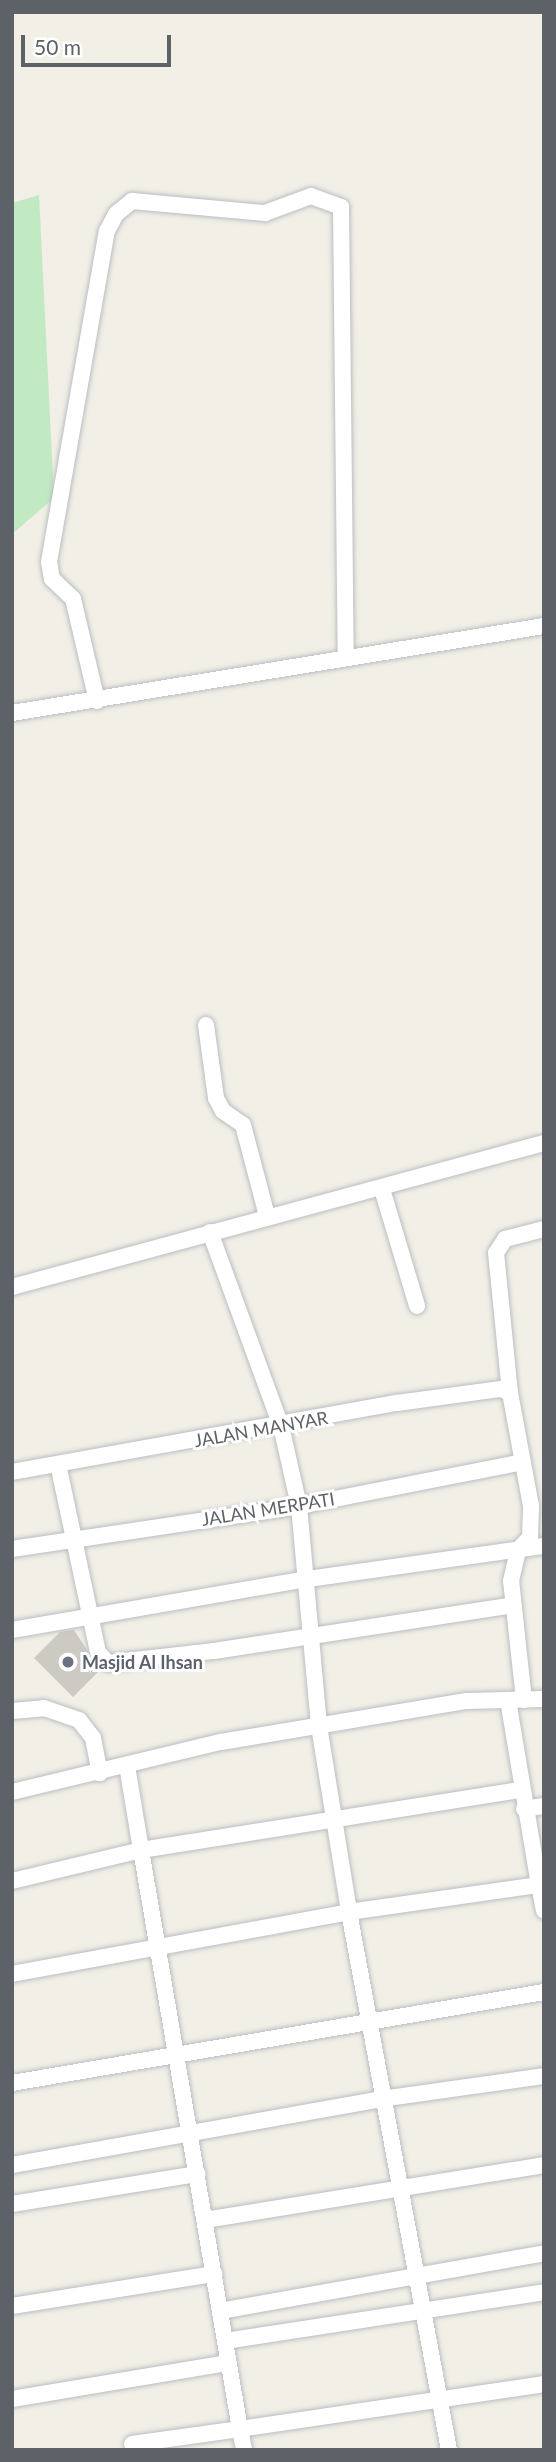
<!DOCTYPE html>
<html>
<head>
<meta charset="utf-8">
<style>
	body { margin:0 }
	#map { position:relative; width:556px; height:2462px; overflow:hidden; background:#f1efe6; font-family:Lato,sans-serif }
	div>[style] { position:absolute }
	.green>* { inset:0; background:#c1eac2 }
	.building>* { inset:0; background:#cccac3 }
	.roads { filter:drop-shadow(0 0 2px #babec3) drop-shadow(0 0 2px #babec3) }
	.minor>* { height:16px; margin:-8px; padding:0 8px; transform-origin:8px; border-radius:8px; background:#fff }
	.dots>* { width:19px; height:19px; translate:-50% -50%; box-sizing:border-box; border:4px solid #fff; border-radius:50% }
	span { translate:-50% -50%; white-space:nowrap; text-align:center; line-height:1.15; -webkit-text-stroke:6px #fff; paint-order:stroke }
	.street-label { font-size:18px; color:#5d6268 }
	.worship-label { font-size:18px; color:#5b616d; font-weight:700 }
	.left { translate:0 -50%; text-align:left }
	.frame { position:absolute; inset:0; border:14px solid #5d6268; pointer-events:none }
	.scale { position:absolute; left:21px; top:35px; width:150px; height:32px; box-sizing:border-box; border:4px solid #5d6268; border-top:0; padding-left:9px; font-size:21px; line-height:24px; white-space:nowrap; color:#5d6268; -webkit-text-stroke:5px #fff; paint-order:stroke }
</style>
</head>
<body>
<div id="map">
	<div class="green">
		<i style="clip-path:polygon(39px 195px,54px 498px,12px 534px,12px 203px)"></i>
	</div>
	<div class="building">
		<i style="clip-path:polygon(74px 1630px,100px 1670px,73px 1697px,34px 1658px,60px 1632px)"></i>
	</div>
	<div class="roads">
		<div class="minor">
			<i style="left:97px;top:701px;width:105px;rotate:-103.2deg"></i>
			<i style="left:73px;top:599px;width:29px;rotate:-136deg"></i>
			<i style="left:52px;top:579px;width:17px;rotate:-100deg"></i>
			<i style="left:49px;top:562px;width:336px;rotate:-80.1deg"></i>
			<i style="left:107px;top:231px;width:19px;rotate:-62deg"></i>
			<i style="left:116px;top:214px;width:21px;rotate:-39deg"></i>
			<i style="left:132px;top:201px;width:134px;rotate:5.2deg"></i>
			<i style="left:265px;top:213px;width:49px;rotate:-20.3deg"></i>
			<i style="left:311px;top:196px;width:32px;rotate:20deg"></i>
			<i style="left:341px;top:207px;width:448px;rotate:89.4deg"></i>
			<i style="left:12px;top:713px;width:539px;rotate:-9.29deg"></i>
			<i style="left:206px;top:1025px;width:74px;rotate:82.2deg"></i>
			<i style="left:216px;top:1098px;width:15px;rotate:62deg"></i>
			<i style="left:223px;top:1111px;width:24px;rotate:35deg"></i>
			<i style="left:243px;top:1125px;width:94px;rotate:75.2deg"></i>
			<i style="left:382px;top:1189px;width:122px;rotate:73.3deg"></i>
			<i style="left:210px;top:1232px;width:207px;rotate:69.9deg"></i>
			<i style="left:281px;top:1426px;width:82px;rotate:77.3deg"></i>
			<i style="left:299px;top:1506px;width:221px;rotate:84.8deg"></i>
			<i style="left:319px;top:1726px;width:188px;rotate:80.8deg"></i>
			<i style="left:349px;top:1912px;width:192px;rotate:-8.1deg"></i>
			<i style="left:539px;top:1885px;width:26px;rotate:79deg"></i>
			<i style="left:12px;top:1287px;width:551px;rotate:-15.15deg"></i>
			<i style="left:58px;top:1464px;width:192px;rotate:78deg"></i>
			<i style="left:98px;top:1652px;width:15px;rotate:48deg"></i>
			<i style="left:108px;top:1663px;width:107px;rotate:-6.5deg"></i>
			<i style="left:214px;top:1651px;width:303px;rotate:-8.7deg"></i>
			<i style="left:12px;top:1472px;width:391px;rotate:-10.2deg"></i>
			<i style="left:397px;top:1403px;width:105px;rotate:-7.7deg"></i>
			<i style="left:501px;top:1389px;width:10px;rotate:24deg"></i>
			<i style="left:12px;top:1549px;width:290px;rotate:-8.5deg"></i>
			<i style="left:299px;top:1506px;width:228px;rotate:-11.1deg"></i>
			<i style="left:12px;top:1630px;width:300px;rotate:-9.8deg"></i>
			<i style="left:308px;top:1579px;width:238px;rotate:-8deg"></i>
			<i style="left:508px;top:1700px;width:188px;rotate:80.5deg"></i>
			<i style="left:524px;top:1700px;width:120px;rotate:-96.2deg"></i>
			<i style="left:511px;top:1581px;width:32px;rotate:-77deg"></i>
			<i style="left:518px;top:1550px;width:18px;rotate:-47deg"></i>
			<i style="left:530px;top:1537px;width:31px;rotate:-88deg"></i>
			<i style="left:531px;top:1506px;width:115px;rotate:-100.5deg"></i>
			<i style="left:510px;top:1393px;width:141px;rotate:-95.7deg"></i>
			<i style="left:496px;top:1253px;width:17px;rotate:-57deg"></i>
			<i style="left:505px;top:1239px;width:40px;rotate:-14.4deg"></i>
			<i style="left:12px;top:1711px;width:32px;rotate:-5deg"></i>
			<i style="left:44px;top:1708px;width:37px;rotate:19deg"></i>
			<i style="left:79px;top:1720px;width:23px;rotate:52deg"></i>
			<i style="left:93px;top:1738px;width:36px;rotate:79deg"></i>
			<i style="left:127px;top:1766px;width:85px;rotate:80.5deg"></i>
			<i style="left:141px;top:1850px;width:384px;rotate:-9deg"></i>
			<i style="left:12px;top:1792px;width:215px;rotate:-13.5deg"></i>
			<i style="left:221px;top:1742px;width:249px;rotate:-9.5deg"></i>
			<i style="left:467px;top:1701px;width:77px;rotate:-1.5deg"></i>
			<i style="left:524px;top:1809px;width:20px;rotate:-9deg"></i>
			<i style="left:12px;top:1881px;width:133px;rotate:-13.5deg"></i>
			<i style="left:141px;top:1850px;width:587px;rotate:80.3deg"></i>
			<i style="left:240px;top:2429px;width:307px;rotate:-8.4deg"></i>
			<i style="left:12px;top:1974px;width:343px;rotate:-10.4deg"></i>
			<i style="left:349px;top:1912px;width:547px;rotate:79.47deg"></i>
			<i style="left:12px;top:2083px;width:540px;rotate:-9.71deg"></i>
			<i style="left:12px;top:2165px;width:375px;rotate:-10.1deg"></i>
			<i style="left:381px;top:2099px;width:165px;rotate:-8deg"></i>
			<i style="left:12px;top:2204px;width:188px;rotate:-9.2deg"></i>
			<i style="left:205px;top:2220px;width:343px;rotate:-9.2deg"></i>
			<i style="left:12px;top:2306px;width:205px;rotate:-9deg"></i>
			<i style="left:220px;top:2311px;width:329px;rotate:-10.1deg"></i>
			<i style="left:225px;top:2341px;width:323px;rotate:-8.7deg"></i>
			<i style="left:12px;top:2399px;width:219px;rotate:-9.5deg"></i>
			<i style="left:132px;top:2444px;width:109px;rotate:-7.9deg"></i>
			<i style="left:240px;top:2429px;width:21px;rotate:79deg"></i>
		</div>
	</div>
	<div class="dots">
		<i style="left:68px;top:1662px;background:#6b7280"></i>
	</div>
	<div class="street-label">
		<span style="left:261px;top:1429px;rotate:-10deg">JALAN MANYAR</span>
		<span style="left:268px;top:1509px;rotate:-9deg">JALAN MERPATI</span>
	</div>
	<div class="worship-label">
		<span class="left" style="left:82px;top:1662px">Masjid Al Ihsan</span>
	</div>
	<div class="frame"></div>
	<div class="scale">50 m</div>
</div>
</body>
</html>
